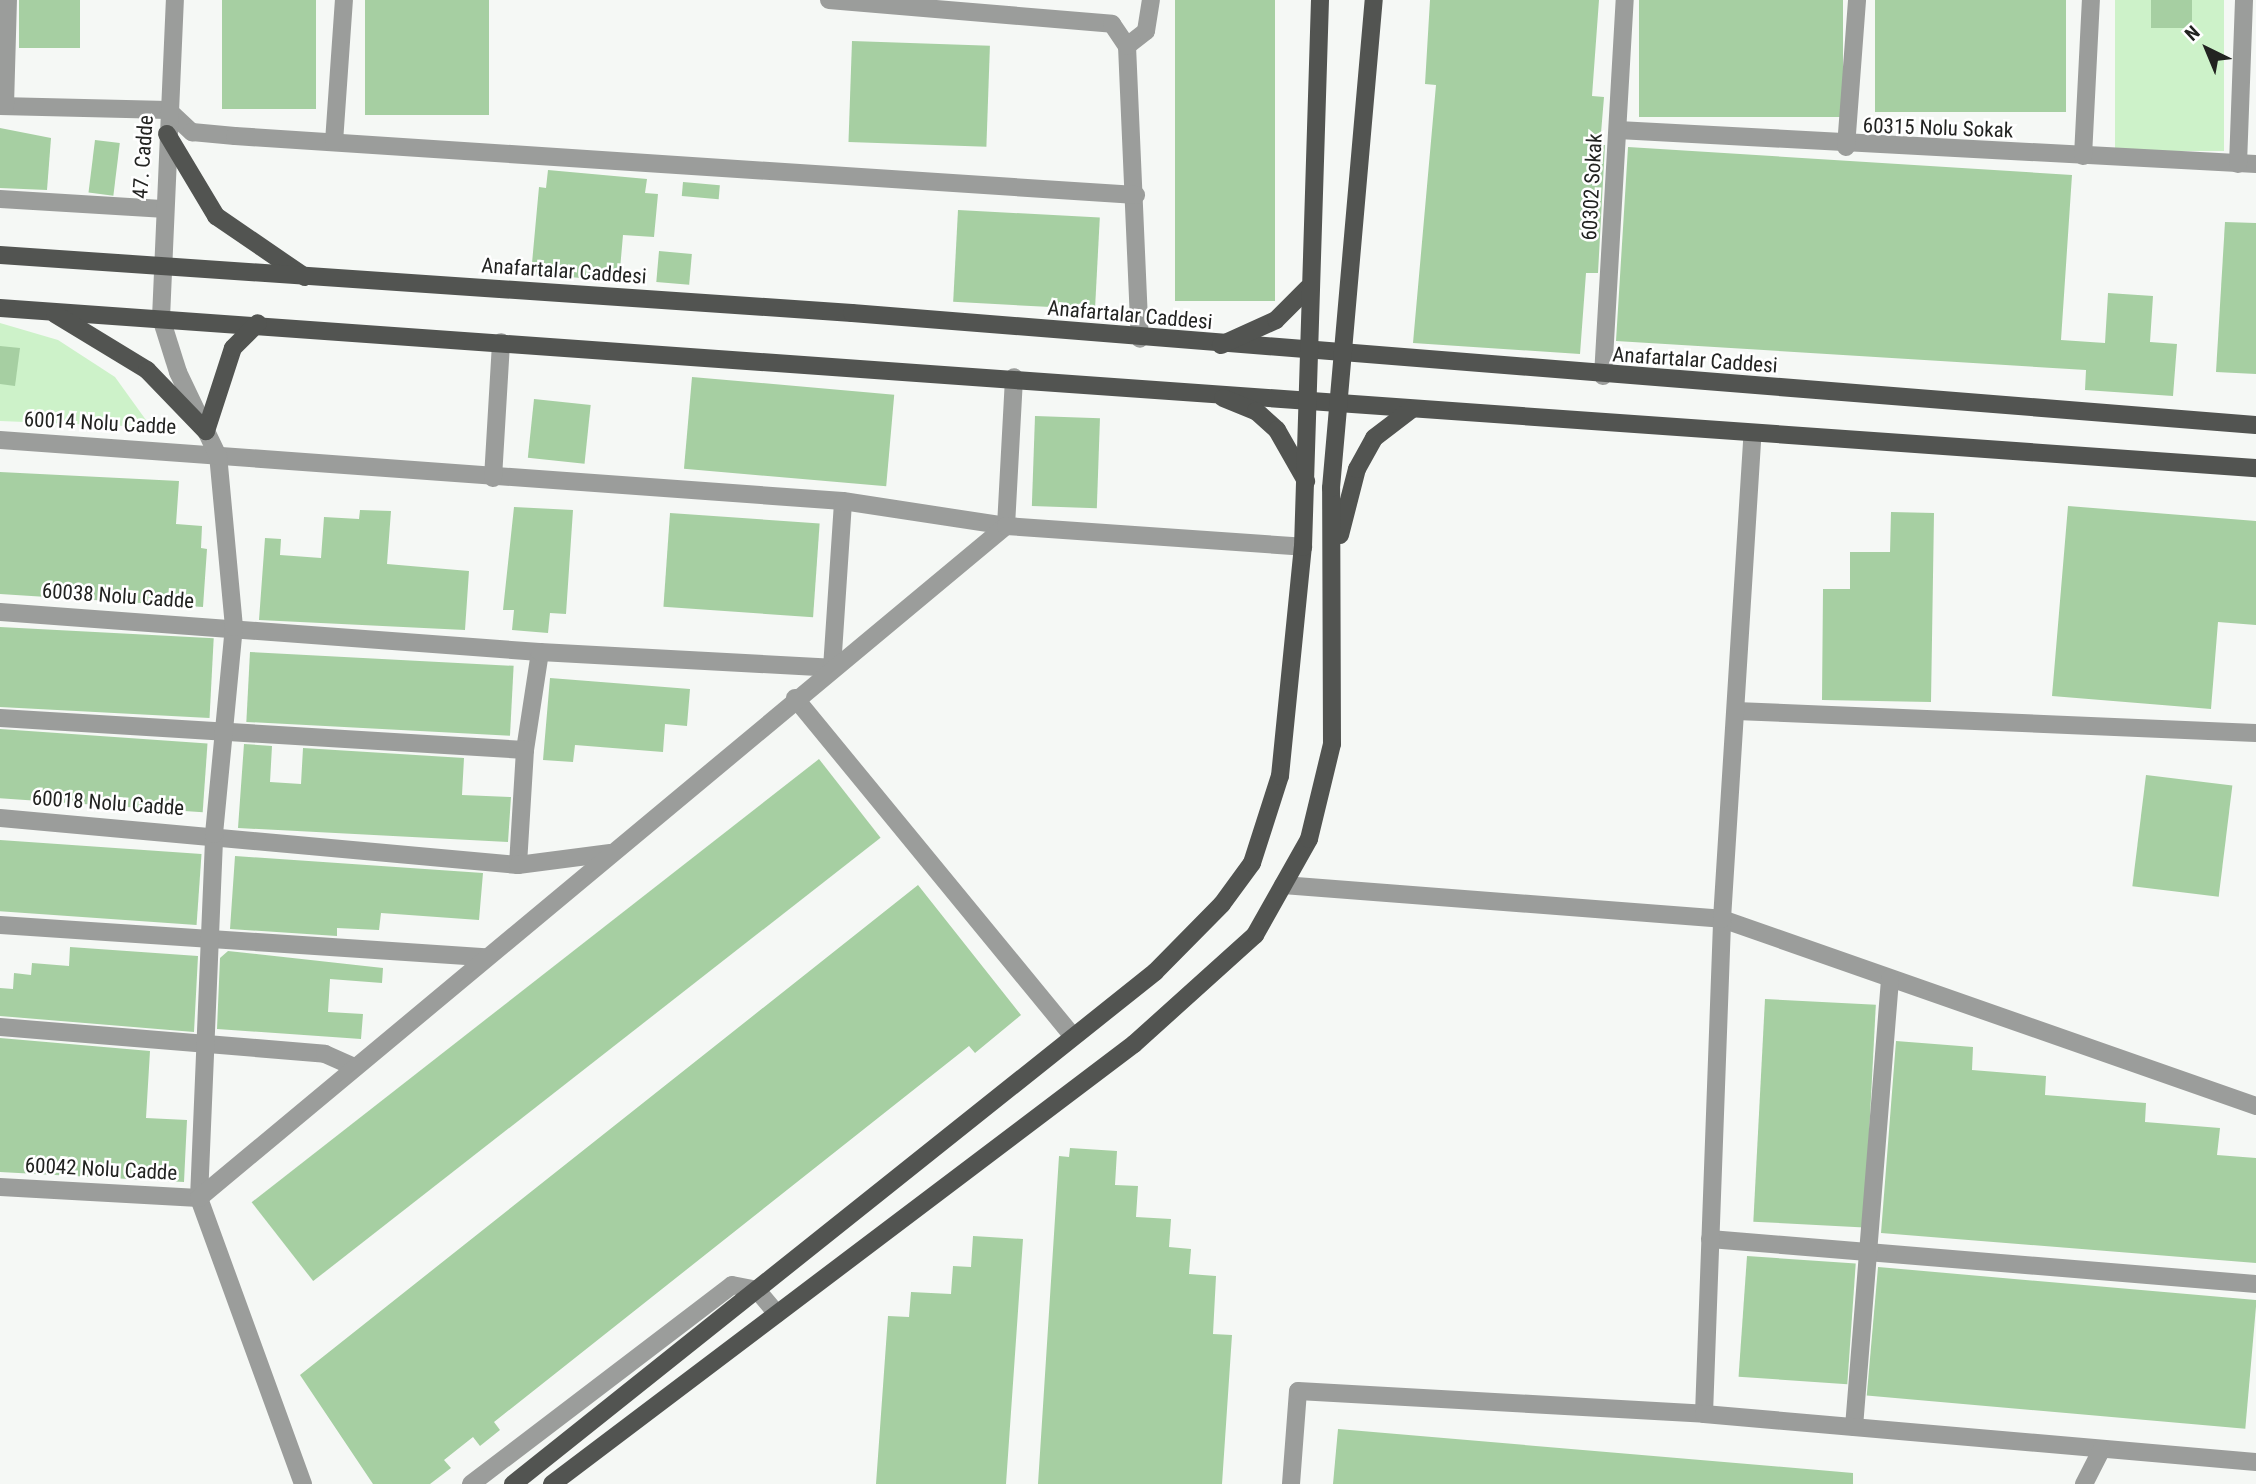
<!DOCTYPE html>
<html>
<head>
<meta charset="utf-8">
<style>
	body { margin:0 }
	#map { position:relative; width:2256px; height:1484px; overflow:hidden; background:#f5f8f5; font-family:"Roboto Condensed",sans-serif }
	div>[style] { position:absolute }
	.green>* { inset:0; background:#cdf2c9; transform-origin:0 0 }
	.building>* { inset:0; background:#a6cfa2; transform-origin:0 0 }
	.minor>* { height:18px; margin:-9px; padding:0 9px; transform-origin:9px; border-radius:9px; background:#9b9d9b }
	.major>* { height:18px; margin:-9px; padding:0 9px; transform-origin:9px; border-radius:9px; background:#525451 }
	span { translate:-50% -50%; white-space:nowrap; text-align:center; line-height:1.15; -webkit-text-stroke:5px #fff; paint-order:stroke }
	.street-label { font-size:21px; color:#222321 }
	.north { position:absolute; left:2172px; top:14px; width:70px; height:70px; -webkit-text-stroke:5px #fff; paint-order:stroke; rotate:317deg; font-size:19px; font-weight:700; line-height:28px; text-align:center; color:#222321 }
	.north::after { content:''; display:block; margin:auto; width:24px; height:32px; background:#222321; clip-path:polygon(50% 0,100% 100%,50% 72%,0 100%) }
</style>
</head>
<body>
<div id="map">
	<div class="green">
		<i style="left:2115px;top:0;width:109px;height:151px"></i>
		<i style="clip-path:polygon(0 323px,58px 340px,115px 377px,151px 427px,0 421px)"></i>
	</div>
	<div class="building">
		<i style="left:19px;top:0;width:61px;height:48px"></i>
		<i style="left:222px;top:0;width:94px;height:109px"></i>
		<i style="left:365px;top:0;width:124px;height:115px"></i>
		<i style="left:1175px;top:0;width:100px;height:301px"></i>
		<i style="clip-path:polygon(1430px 0,1599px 0,1592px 96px,1604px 97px,1600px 145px,1605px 145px,1598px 273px,1586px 273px,1580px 354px,1413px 343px,1436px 85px,1425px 84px)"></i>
		<i style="left:1639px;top:0;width:204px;height:117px"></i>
		<i style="left:1875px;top:0;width:191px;height:112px"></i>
		<i style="left:2151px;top:0;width:41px;height:28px"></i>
		<i style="left:852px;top:41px;width:138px;height:101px;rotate:2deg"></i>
		<i style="clip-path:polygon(0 128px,51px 138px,47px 190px,0 188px)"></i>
		<i style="left:95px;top:140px;width:25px;height:53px;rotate:7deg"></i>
		<i style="clip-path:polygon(1628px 147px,2072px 175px,2061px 340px,2105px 343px,2108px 293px,2153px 296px,2150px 342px,2177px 344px,2173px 396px,2085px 390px,2086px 370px,1616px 341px)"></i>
		<i style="clip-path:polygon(548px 170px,647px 179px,645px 193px,658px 194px,654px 237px,623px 235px,619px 281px,531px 274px,539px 187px,546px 188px)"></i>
		<i style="left:683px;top:182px;width:37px;height:14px;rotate:5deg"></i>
		<i style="left:958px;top:210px;width:142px;height:92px;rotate:3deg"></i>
		<i style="clip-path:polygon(2225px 222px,2256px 223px,2256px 374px,2216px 372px)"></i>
		<i style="left:659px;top:251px;width:33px;height:31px;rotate:5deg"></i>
		<i style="clip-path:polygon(0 346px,20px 348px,15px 386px,0 384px)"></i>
		<i style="left:692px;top:377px;width:203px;height:92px;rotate:5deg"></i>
		<i style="left:534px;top:399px;width:57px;height:59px;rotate:6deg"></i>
		<i style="left:1035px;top:416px;width:65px;height:90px;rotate:2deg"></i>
		<i style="clip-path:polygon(0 472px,179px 481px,176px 524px,202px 526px,201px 548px,207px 549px,203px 607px,0 594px)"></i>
		<i style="clip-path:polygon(2068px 506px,2256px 521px,2256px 625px,2218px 622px,2211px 709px,2052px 696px)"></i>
		<i style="clip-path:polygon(514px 507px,573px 510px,566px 614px,550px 613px,548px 633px,512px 630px,514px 610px,503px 610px)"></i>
		<i style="clip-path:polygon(360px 510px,391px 511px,387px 564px,469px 571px,465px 630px,259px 620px,265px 538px,281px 539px,280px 555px,321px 558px,324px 517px,359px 519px)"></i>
		<i style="clip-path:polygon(1891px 512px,1934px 513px,1931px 702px,1822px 700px,1823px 589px,1850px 589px,1850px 552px,1890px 552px)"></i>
		<i style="left:670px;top:513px;width:150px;height:94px;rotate:4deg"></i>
		<i style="left:0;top:627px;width:214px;height:80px;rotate:3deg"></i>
		<i style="left:250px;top:652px;width:264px;height:70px;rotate:3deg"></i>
		<i style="clip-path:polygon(550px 678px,690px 689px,687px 726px,665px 724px,663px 752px,575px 745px,573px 762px,543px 760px)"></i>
		<i style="left:0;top:729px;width:208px;height:69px;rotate:4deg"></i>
		<i style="clip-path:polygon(244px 744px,272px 746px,270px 782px,301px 784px,303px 748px,464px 758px,462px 795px,511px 797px,508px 842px,238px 828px)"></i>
		<i style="left:819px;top:759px;width:100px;height:720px;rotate:52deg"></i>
		<i style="left:2146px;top:775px;width:87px;height:112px;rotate:7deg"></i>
		<i style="left:0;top:840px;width:202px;height:71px;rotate:4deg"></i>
		<i style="clip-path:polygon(235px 856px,483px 873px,479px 920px,381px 913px,379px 930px,337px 928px,337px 936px,230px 929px)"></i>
		<i style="clip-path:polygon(918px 885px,1021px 1015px,975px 1053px,969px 1046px,494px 1422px,500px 1430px,480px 1446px,473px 1437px,444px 1460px,451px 1468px,430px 1484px,373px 1484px,300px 1375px)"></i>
		<i style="clip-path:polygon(70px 947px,198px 956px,194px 1032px,0 1016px,0 988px,13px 989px,14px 973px,31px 975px,32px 963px,69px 966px)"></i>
		<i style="clip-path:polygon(228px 951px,383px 968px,382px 983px,330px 979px,328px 1012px,363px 1014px,361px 1039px,217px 1029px,220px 958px)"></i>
		<i style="left:1765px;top:999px;width:111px;height:223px;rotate:3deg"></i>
		<i style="clip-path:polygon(0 1038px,150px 1051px,146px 1118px,187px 1120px,184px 1182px,0 1172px)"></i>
		<i style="clip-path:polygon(1896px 1041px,1973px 1047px,1972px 1070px,2046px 1076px,2045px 1095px,2146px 1103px,2145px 1122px,2220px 1128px,2217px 1155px,2256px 1158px,2256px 1263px,1881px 1233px)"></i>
		<i style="clip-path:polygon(1070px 1148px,1117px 1151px,1115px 1185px,1138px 1186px,1136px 1217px,1171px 1219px,1169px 1247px,1191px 1249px,1189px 1274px,1216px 1276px,1213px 1334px,1232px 1335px,1222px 1484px,1038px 1484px,1059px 1156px,1069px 1157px)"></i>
		<i style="clip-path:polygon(973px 1236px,1023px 1239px,1006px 1484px,876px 1484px,888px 1316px,909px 1317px,911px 1292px,951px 1294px,953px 1266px,971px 1267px)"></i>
		<i style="left:1747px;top:1256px;width:109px;height:121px;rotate:4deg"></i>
		<i style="left:1878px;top:1267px;width:380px;height:129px;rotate:5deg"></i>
		<i style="clip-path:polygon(1338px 1429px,1853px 1473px,1853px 1484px,1333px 1484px)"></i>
	</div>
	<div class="minor">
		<i style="left:829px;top:0;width:284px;rotate:4.8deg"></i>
		<i style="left:1112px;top:24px;width:27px;rotate:56deg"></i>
		<i style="left:1127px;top:46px;width:293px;rotate:87.5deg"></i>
		<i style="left:1127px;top:46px;width:24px;rotate:-38deg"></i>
		<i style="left:1146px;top:31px;width:31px;rotate:-81deg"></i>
		<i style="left:0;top:106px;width:168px;rotate:1.4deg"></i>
		<i style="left:168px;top:110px;width:33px;rotate:43deg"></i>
		<i style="left:192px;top:132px;width:43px;rotate:5.3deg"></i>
		<i style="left:235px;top:136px;width:903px;rotate:3.75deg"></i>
		<i style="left:5px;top:106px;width:106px;rotate:-88.4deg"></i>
		<i style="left:1618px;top:130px;width:639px;rotate:3.05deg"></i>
		<i style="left:334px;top:142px;width:142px;rotate:-86deg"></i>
		<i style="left:1846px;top:147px;width:147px;rotate:-85.7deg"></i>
		<i style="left:2083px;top:156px;width:156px;rotate:-87.1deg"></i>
		<i style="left:2238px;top:164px;width:164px;rotate:-87.9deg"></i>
		<i style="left:0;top:199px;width:162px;rotate:3.5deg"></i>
		<i style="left:1603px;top:376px;width:377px;rotate:-86.7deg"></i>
		<i style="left:0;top:440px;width:845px;rotate:4.14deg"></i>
		<i style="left:493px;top:478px;width:136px;rotate:-86.6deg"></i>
		<i style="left:0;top:612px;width:541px;rotate:4.24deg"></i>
		<i style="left:540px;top:652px;width:99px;rotate:98.7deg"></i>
		<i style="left:540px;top:652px;width:292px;rotate:3.1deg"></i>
		<i style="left:832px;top:668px;width:167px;rotate:-86.2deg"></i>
		<i style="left:843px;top:501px;width:165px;rotate:8.7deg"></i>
		<i style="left:1006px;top:526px;width:149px;rotate:-86.9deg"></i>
		<i style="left:795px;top:698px;width:438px;rotate:50.6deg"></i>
		<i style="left:1736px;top:711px;width:520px;rotate:2.42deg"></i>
		<i style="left:0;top:718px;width:526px;rotate:3.49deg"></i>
		<i style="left:525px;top:750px;width:115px;rotate:93.5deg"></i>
		<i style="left:518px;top:865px;width:520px;rotate:-174.82deg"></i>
		<i style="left:518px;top:865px;width:93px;rotate:-7.4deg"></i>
		<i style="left:1283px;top:885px;width:440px;rotate:4.4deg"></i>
		<i style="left:1722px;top:919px;width:566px;rotate:19.3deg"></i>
		<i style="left:0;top:925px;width:486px;rotate:3.8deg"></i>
		<i style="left:0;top:1027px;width:326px;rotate:4.7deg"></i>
		<i style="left:325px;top:1054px;width:32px;rotate:24deg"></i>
		<i style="left:0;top:1187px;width:199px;rotate:3.2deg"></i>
		<i style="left:199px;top:1198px;width:364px;rotate:-87.6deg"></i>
		<i style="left:214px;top:834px;width:208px;rotate:-84.5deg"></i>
		<i style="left:234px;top:627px;width:172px;rotate:-95.3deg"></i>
		<i style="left:218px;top:456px;width:93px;rotate:-115.5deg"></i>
		<i style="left:178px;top:372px;width:57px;rotate:-107.5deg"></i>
		<i style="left:161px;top:318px;width:318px;rotate:-87.5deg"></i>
		<i style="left:1710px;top:1239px;width:548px;rotate:4.71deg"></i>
		<i style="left:1704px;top:1414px;width:495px;rotate:-87.9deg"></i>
		<i style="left:1722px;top:919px;width:484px;rotate:-86.4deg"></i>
		<i style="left:1854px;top:1427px;width:450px;rotate:-85.4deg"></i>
		<i style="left:303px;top:1484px;width:304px;rotate:-110deg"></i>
		<i style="left:199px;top:1198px;width:1050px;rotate:-39.78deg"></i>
		<i style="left:1006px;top:526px;width:298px;rotate:4deg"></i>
		<i style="left:471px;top:1484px;width:328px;rotate:-37.3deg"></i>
		<i style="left:732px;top:1285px;width:25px;rotate:11deg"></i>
		<i style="left:757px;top:1290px;width:31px;rotate:50deg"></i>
		<i style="left:1291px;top:1484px;width:93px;rotate:-85.7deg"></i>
		<i style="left:1298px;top:1391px;width:407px;rotate:3.2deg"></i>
		<i style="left:1704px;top:1414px;width:554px;rotate:4.97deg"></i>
		<i style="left:2084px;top:1484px;width:39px;rotate:-63deg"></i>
	</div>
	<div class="major">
		<i style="left:167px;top:134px;width:96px;rotate:59.1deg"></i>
		<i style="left:216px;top:216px;width:108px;rotate:34.4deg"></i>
		<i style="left:0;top:255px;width:854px;rotate:3.89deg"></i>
		<i style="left:852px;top:313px;width:1408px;rotate:4.56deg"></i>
		<i style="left:0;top:308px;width:2262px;rotate:4.06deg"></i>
		<i style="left:55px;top:314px;width:108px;rotate:31.3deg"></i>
		<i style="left:147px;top:370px;width:85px;rotate:46deg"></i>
		<i style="left:1221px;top:345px;width:60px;rotate:-24.4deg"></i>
		<i style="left:1276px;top:320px;width:45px;rotate:-45deg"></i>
		<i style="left:1223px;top:398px;width:35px;rotate:22deg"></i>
		<i style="left:1256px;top:411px;width:28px;rotate:42deg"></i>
		<i style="left:1277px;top:430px;width:59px;rotate:60.4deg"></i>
		<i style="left:206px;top:431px;width:87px;rotate:-72deg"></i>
		<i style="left:233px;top:348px;width:35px;rotate:-45deg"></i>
		<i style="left:1340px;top:535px;width:68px;rotate:-75.6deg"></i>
		<i style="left:1357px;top:469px;width:35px;rotate:-61deg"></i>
		<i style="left:1374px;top:438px;width:48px;rotate:-37.3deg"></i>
		<i style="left:513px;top:1484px;width:821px;rotate:-38.57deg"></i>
		<i style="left:1155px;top:972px;width:95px;rotate:-45.4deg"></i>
		<i style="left:1222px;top:904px;width:51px;rotate:-53.8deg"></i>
		<i style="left:1252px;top:863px;width:91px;rotate:-72.2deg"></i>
		<i style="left:1280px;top:776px;width:230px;rotate:-84.3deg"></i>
		<i style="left:1303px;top:547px;width:547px;rotate:-88.22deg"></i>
		<i style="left:552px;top:1484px;width:730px;rotate:-37.09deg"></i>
		<i style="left:1134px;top:1044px;width:163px;rotate:-42deg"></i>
		<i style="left:1255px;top:935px;width:110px;rotate:-60.6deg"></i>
		<i style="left:1309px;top:839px;width:98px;rotate:-76.4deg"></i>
		<i style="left:1332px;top:744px;width:256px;rotate:-90.2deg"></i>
		<i style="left:1331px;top:488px;width:490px;rotate:-85deg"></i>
	</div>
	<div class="street-label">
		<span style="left:1938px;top:128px;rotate:2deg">60315 Nolu Sokak</span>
		<span style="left:143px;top:157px;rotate:-86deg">47. Cadde</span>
		<span style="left:1592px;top:187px;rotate:-87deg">60302 Sokak</span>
		<span style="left:564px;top:271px;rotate:4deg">Anafartalar Caddesi</span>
		<span style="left:1130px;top:315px;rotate:5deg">Anafartalar Caddesi</span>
		<span style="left:1695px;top:360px;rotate:4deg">Anafartalar Caddesi</span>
		<span style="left:100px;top:423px;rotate:3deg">60014 Nolu Cadde</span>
		<span style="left:118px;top:596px;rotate:4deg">60038 Nolu Cadde</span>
		<span style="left:108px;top:803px;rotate:4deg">60018 Nolu Cadde</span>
		<span style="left:101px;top:1169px;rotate:3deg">60042 Nolu Cadde</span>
	</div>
	<div class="north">N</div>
</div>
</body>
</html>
